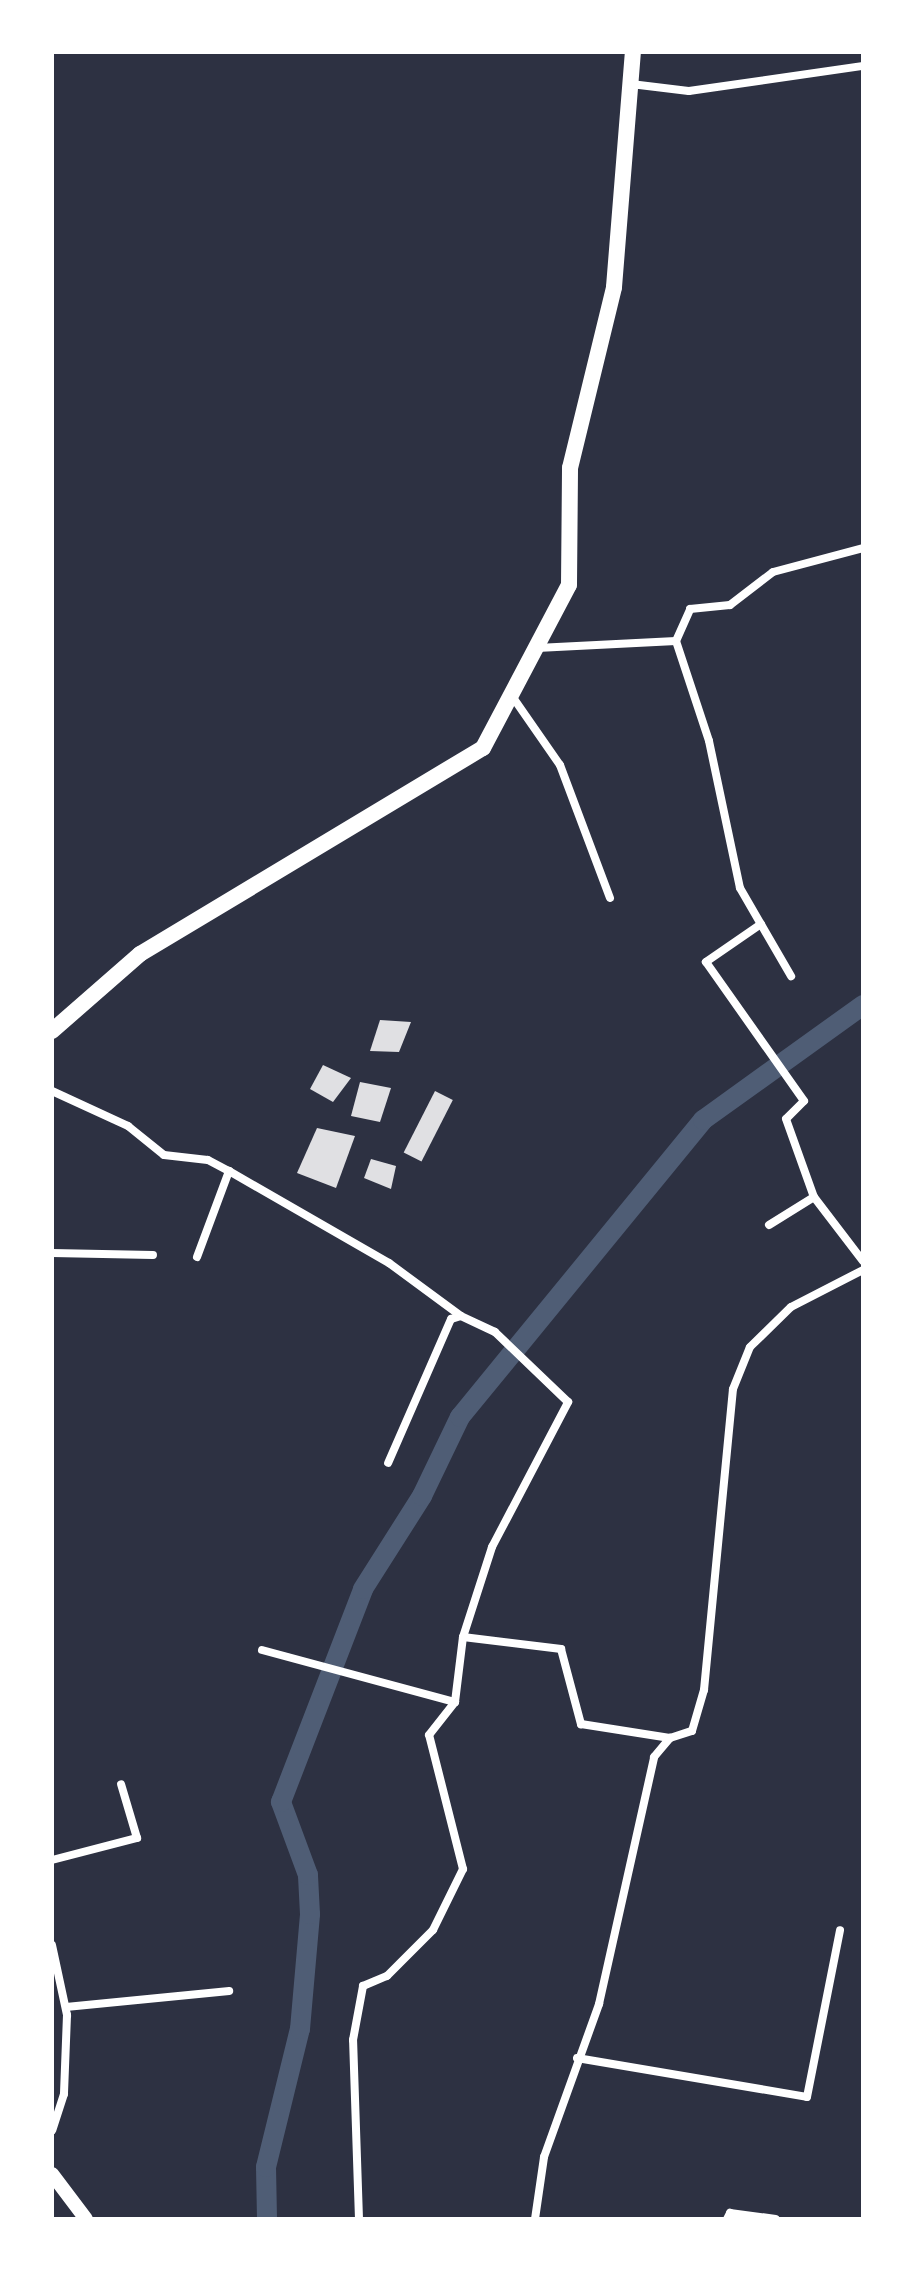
<!DOCTYPE html>
<html>
<head>
<meta charset="utf-8">
<style>
	body { margin:0 }
	#map { position:relative; width:915px; height:2271px; overflow:hidden; background:#2d3142; font-family:Overpass,sans-serif }
	div>[style] { position:absolute }
	.canal>* { height:20px; margin:-10px; padding:0 10px; transform-origin:10px; border-radius:10px; background:#4f5d75 }
	.building>* { inset:0; background:#e0e0e3; transform-origin:0 0 }
	.minor>* { height:8px; margin:-4px; padding:0 4px; transform-origin:4px; border-radius:4px; background:#fff }
	.tertiary>* { height:14px; margin:-7px; padding:0 7px; transform-origin:7px; border-radius:7px; background:#fff }
	.secondary>* { height:16px; margin:-8px; padding:0 8px; transform-origin:8px; border-radius:8px; background:#fff }
	span { translate:-50% -50%; white-space:nowrap; text-align:center; line-height:1.15; -webkit-text-stroke:8px #fff; paint-order:stroke }
	.frame { position:absolute; inset:0; border:54px solid #fff; pointer-events:none }
</style>
</head>
<body>
<div id="map">
	<div class="canal">
		<i style="left:267px;top:2219px;width:52px;rotate:-91.1deg"></i>
		<i style="left:266px;top:2167px;width:142px;rotate:-76.2deg"></i>
		<i style="left:300px;top:2029px;width:115px;rotate:-85deg"></i>
		<i style="left:310px;top:1914px;width:39px;rotate:-93deg"></i>
		<i style="left:308px;top:1875px;width:78px;rotate:-110.3deg"></i>
		<i style="left:281px;top:1802px;width:228px;rotate:-68.9deg"></i>
		<i style="left:363px;top:1589px;width:110px;rotate:-57.6deg"></i>
		<i style="left:422px;top:1496px;width:88px;rotate:-64.3deg"></i>
		<i style="left:460px;top:1417px;width:384px;rotate:-50.7deg"></i>
		<i style="left:703px;top:1120px;width:197px;rotate:-35.7deg"></i>
	</div>
	<div class="building">
		<i style="clip-path:polygon(380px 1020px,411px 1022px,399px 1052px,370px 1051px)"></i>
		<i style="clip-path:polygon(323px 1065px,351px 1078px,333px 1102px,310px 1089px)"></i>
		<i style="clip-path:polygon(360px 1082px,391px 1088px,380px 1122px,351px 1116px)"></i>
		<i style="left:435px;top:1091px;width:20px;height:69px;rotate:27deg"></i>
		<i style="clip-path:polygon(317px 1128px,355px 1136px,336px 1188px,297px 1173px)"></i>
		<i style="clip-path:polygon(371px 1159px,396px 1166px,391px 1189px,364px 1178px)"></i>
	</div>
	<div class="minor">
		<i style="left:631px;top:84px;width:58px;rotate:6.9deg"></i>
		<i style="left:689px;top:91px;width:176px;rotate:-8.2deg"></i>
		<i style="left:676px;top:641px;width:105px;rotate:71.7deg"></i>
		<i style="left:709px;top:741px;width:150px;rotate:78.1deg"></i>
		<i style="left:740px;top:888px;width:102px;rotate:59.9deg"></i>
		<i style="left:537px;top:648px;width:139px;rotate:-2.9deg"></i>
		<i style="left:676px;top:641px;width:35px;rotate:-66deg"></i>
		<i style="left:690px;top:609px;width:40px;rotate:-5.7deg"></i>
		<i style="left:730px;top:605px;width:54px;rotate:-37.5deg"></i>
		<i style="left:773px;top:572px;width:93px;rotate:-14.9deg"></i>
		<i style="left:512px;top:696px;width:84px;rotate:55.2deg"></i>
		<i style="left:560px;top:765px;width:142px;rotate:69.4deg"></i>
		<i style="left:761px;top:924px;width:67px;rotate:145.4deg"></i>
		<i style="left:706px;top:962px;width:170px;rotate:54.8deg"></i>
		<i style="left:804px;top:1101px;width:25px;rotate:135deg"></i>
		<i style="left:786px;top:1119px;width:83px;rotate:70.3deg"></i>
		<i style="left:814px;top:1197px;width:81px;rotate:52.6deg"></i>
		<i style="left:52px;top:1091px;width:84px;rotate:24.7deg"></i>
		<i style="left:128px;top:1126px;width:46px;rotate:38.9deg"></i>
		<i style="left:164px;top:1155px;width:44px;rotate:6.5deg"></i>
		<i style="left:208px;top:1160px;width:24px;rotate:28deg"></i>
		<i style="left:229px;top:1171px;width:185px;rotate:29.9deg"></i>
		<i style="left:389px;top:1263px;width:89px;rotate:36.4deg"></i>
		<i style="left:769px;top:1225px;width:53px;rotate:-31.9deg"></i>
		<i style="left:52px;top:1253px;width:101px;rotate:1.1deg"></i>
		<i style="left:197px;top:1257px;width:92px;rotate:-69.6deg"></i>
		<i style="left:463px;top:1637px;width:99px;rotate:7deg"></i>
		<i style="left:561px;top:1649px;width:78px;rotate:75.1deg"></i>
		<i style="left:581px;top:1724px;width:90px;rotate:8.9deg"></i>
		<i style="left:262px;top:1650px;width:200px;rotate:15.1deg"></i>
		<i style="left:52px;top:1860px;width:88px;rotate:-14.5deg"></i>
		<i style="left:137px;top:1838px;width:56px;rotate:-106.5deg"></i>
		<i style="left:52px;top:1945px;width:72px;rotate:77.9deg"></i>
		<i style="left:67px;top:2015px;width:79px;rotate:92.2deg"></i>
		<i style="left:64px;top:2094px;width:38px;rotate:108deg"></i>
		<i style="left:66px;top:2007px;width:164px;rotate:-5.6deg"></i>
		<i style="left:577px;top:2058px;width:233px;rotate:9.6deg"></i>
		<i style="left:807px;top:2097px;width:170px;rotate:-78.8deg"></i>
		<i style="left:359px;top:2219px;width:179px;rotate:-91.9deg"></i>
		<i style="left:353px;top:2040px;width:55px;rotate:-79.5deg"></i>
		<i style="left:363px;top:1986px;width:26px;rotate:-23deg"></i>
		<i style="left:387px;top:1976px;width:65px;rotate:-45deg"></i>
		<i style="left:433px;top:1930px;width:68px;rotate:-63.8deg"></i>
		<i style="left:463px;top:1869px;width:138px;rotate:-104.2deg"></i>
		<i style="left:429px;top:1735px;width:42px;rotate:-51.8deg"></i>
		<i style="left:455px;top:1702px;width:65px;rotate:-83deg"></i>
		<i style="left:463px;top:1637px;width:95px;rotate:-72.1deg"></i>
		<i style="left:492px;top:1547px;width:164px;rotate:-62.3deg"></i>
		<i style="left:568px;top:1402px;width:101px;rotate:-136.2deg"></i>
		<i style="left:495px;top:1332px;width:38px;rotate:-155deg"></i>
		<i style="left:461px;top:1316px;width:10px;rotate:163deg"></i>
		<i style="left:451px;top:1319px;width:157px;rotate:113.6deg"></i>
		<i style="left:535px;top:2219px;width:63px;rotate:-81.7deg"></i>
		<i style="left:544px;top:2157px;width:163px;rotate:-70.2deg"></i>
		<i style="left:599px;top:2004px;width:253px;rotate:-77.4deg"></i>
		<i style="left:654px;top:1757px;width:25px;rotate:-50deg"></i>
		<i style="left:670px;top:1738px;width:23px;rotate:-18deg"></i>
		<i style="left:692px;top:1731px;width:43px;rotate:-73.7deg"></i>
		<i style="left:704px;top:1690px;width:302px;rotate:-84.5deg"></i>
		<i style="left:733px;top:1389px;width:45px;rotate:-68deg"></i>
		<i style="left:750px;top:1347px;width:57px;rotate:-44.3deg"></i>
		<i style="left:791px;top:1307px;width:81px;rotate:-27.2deg"></i>
		<i style="left:727px;top:2219px;width:7px;rotate:-63deg"></i>
		<i style="left:730px;top:2213px;width:46px;rotate:7.4deg"></i>
	</div>
	<div class="tertiary">
		<i style="left:52px;top:2174px;width:56px;rotate:52.9deg"></i>
	</div>
	<div class="secondary">
		<i style="left:52px;top:1031px;width:117px;rotate:-41.2deg"></i>
		<i style="left:140px;top:954px;width:400px;rotate:-31deg"></i>
		<i style="left:483px;top:748px;width:184px;rotate:-62.2deg"></i>
		<i style="left:569px;top:585px;width:117px;rotate:-89.5deg"></i>
		<i style="left:570px;top:468px;width:186px;rotate:-76.3deg"></i>
		<i style="left:614px;top:287px;width:236px;rotate:-85.4deg"></i>
	</div>
	<div class="frame"></div>
</div>
</body>
</html>
